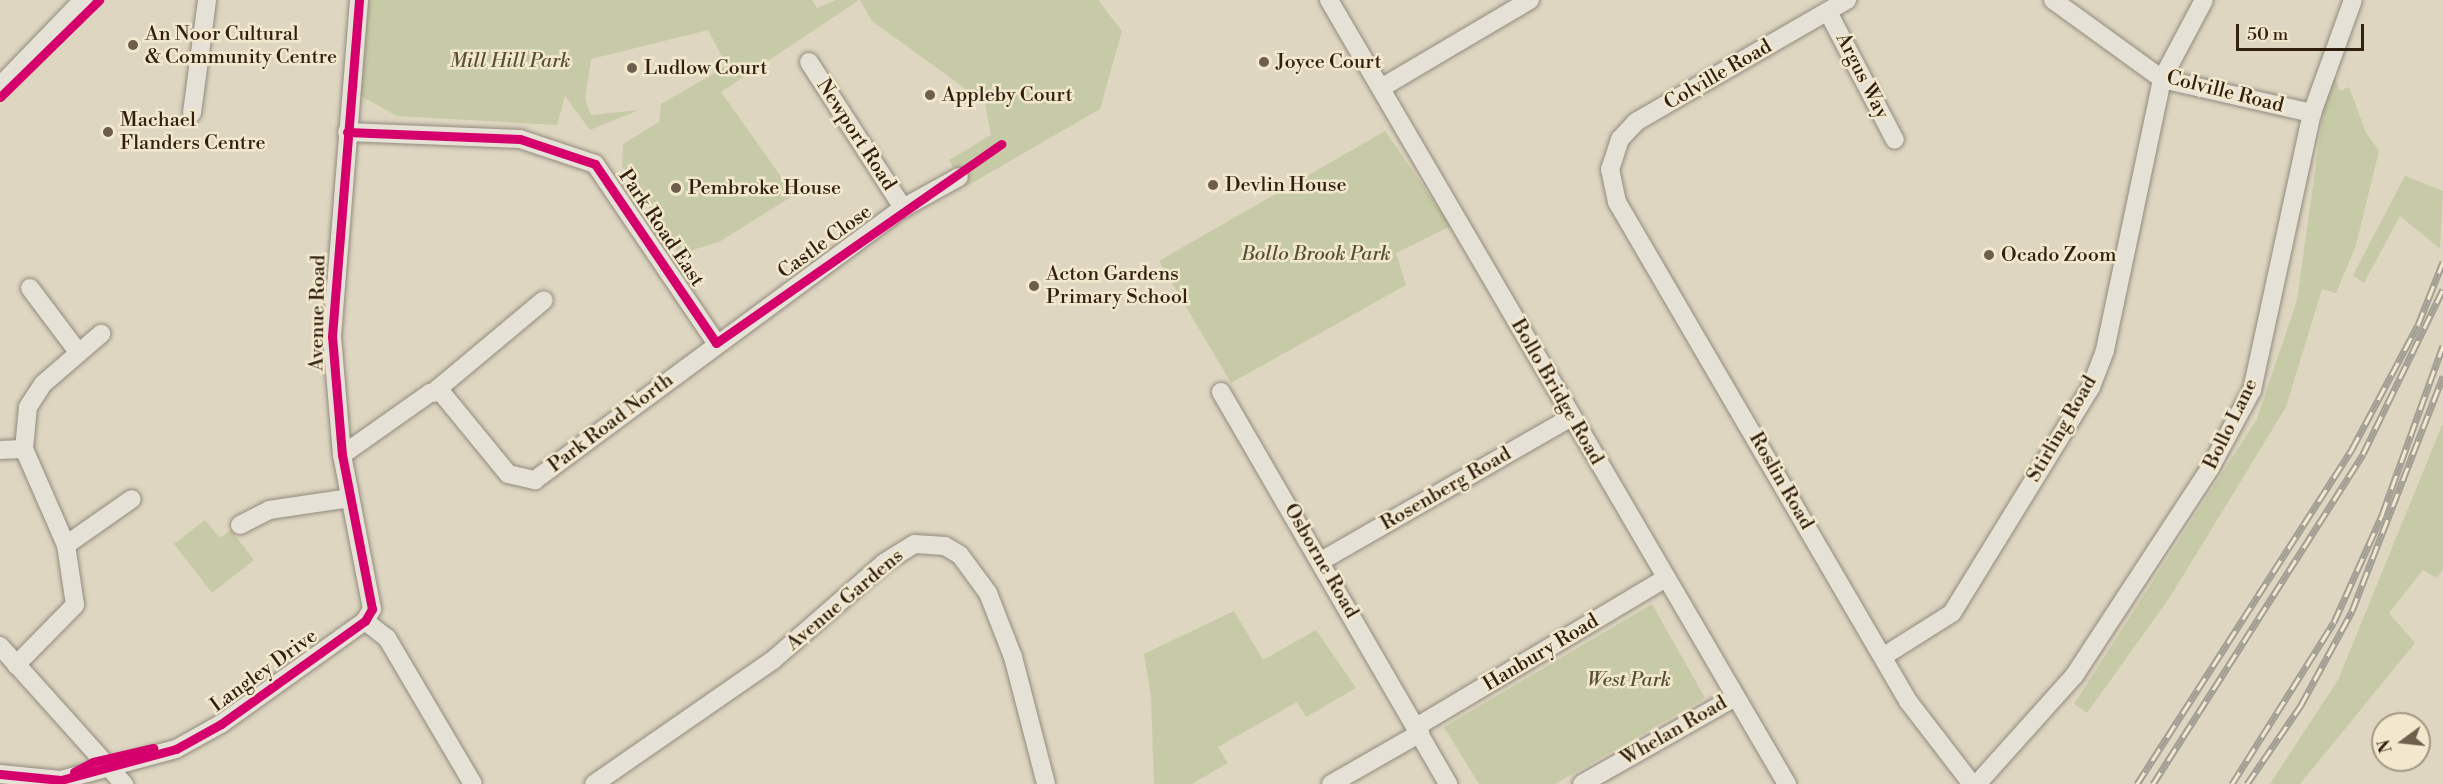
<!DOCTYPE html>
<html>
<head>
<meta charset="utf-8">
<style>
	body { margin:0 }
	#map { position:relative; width:2443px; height:784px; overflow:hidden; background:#ded6c1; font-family:"Libre Bodoni",serif }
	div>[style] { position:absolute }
	.green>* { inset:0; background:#c7caa6 }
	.roads { filter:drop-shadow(0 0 2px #928b7d) drop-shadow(0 0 2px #928b7d) }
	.minor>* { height:18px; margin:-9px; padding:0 9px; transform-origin:9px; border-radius:9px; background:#e5e1d6 }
	.rail>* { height:7px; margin-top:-3.5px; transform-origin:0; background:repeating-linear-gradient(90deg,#f2e8ce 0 14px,#a49f95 0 28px); box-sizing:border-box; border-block:2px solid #a49f95 }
	.cycleway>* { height:9px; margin:-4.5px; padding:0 4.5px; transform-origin:4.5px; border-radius:4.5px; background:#d6006c }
	.dots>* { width:16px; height:16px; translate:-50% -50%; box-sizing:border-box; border:3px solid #f2e8ce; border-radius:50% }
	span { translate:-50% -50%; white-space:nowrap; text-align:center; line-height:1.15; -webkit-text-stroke:5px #f2e8ce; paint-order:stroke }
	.poi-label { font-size:20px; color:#311f0f }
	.left { translate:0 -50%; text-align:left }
	.park-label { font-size:20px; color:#585035; font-style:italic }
	.street-label { font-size:20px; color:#311f0f }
	.north { position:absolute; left:2371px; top:712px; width:60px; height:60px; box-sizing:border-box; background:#f2e8ce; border:2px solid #a59882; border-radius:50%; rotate:255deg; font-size:16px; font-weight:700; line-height:24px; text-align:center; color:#311f0f }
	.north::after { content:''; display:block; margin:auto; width:21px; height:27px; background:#6e5f4d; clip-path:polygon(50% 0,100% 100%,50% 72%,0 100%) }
	.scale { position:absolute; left:2236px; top:24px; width:128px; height:27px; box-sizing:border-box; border:3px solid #311f0f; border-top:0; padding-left:8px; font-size:18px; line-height:21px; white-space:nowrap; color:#311f0f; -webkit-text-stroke:4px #f2e8ce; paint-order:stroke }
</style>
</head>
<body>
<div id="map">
	<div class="green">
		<i style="clip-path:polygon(369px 0,812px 0,817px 8px,836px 0,859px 0,721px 92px,794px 195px,719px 242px,679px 254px,622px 166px,623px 144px,659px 122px,661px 104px,727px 66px,708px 30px,591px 59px,585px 99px,591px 115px,639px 110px,590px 130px,565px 96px,557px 125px,397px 116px,359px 95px)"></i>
		<i style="clip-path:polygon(860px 0,1098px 0,1122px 31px,1100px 109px,965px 187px,949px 160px,991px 135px,985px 103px,872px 21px)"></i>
		<i style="clip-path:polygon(2335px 78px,2340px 91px,2349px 87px,2366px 133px,2379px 151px,2356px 245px,2336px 293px,2322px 289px,2286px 407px,2170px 597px,2087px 713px,2074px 704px,2257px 419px,2297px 300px,2327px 85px)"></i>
		<i style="clip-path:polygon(1385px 131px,1451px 226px,1396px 253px,1406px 285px,1231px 383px,1159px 261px)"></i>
		<i style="clip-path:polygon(2405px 176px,2443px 191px,2440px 249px,2400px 216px,2364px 283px,2353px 275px)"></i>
		<i style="clip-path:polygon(2443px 423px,2443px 569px,2437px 578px,2423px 570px,2389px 613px,2415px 643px,2300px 784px,2270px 784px,2338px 680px)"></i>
		<i style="clip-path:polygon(205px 520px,220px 538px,231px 530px,254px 560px,212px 593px,174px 544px)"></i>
		<i style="clip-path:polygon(1652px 604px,1705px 698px,1555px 784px,1479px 784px,1444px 727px)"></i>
		<i style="clip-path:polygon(1234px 611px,1263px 660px,1316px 630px,1356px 688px,1306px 717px,1297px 702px,1218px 747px,1228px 763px,1192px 784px,1154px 784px,1151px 697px,1144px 654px)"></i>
	</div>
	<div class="roads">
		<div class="minor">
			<i style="left:1329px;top:0;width:908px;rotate:59.71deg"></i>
			<i style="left:1847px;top:0;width:244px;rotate:150deg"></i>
			<i style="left:1636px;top:122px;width:23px;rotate:133deg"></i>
			<i style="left:1620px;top:139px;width:32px;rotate:108deg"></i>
			<i style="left:1610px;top:169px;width:34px;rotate:78deg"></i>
			<i style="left:1617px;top:202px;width:578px;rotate:59.75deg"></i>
			<i style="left:1908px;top:701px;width:105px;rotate:52.4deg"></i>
			<i style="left:2053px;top:0;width:135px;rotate:35.9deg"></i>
			<i style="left:2162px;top:79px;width:154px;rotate:12.8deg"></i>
			<i style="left:1828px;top:12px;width:144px;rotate:62.4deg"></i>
			<i style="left:809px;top:62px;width:174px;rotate:57.2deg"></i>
			<i style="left:0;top:86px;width:120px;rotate:-46deg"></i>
			<i style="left:1381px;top:88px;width:173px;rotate:-30.6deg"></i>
			<i style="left:192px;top:113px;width:114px;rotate:-82.4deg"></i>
			<i style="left:347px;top:132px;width:173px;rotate:2.3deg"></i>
			<i style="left:520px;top:139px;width:79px;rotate:18.4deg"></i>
			<i style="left:595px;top:164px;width:216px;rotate:55.9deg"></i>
			<i style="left:30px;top:288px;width:80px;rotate:53.1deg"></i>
			<i style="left:434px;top:392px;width:143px;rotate:-39.9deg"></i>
			<i style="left:1221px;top:392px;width:453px;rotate:59.9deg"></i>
			<i style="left:0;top:450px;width:24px;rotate:-2deg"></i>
			<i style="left:342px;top:455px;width:108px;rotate:-35.2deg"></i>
			<i style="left:430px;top:393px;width:11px;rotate:-5deg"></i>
			<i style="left:441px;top:392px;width:106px;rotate:50.7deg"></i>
			<i style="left:508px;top:474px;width:28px;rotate:13deg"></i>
			<i style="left:535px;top:480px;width:458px;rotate:-36.5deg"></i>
			<i style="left:903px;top:208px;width:64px;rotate:-29deg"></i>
			<i style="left:240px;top:525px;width:33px;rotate:-27deg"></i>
			<i style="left:269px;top:510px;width:82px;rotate:-8.4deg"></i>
			<i style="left:66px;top:545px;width:80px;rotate:-34.9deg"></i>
			<i style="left:1321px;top:561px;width:289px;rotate:-29.9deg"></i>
			<i style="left:365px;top:621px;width:28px;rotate:38deg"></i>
			<i style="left:387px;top:638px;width:169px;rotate:59.5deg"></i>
			<i style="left:0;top:646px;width:186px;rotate:48.1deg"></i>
			<i style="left:1884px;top:656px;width:80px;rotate:-32.3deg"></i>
			<i style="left:1952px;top:613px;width:265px;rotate:-58.4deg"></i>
			<i style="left:2091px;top:387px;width:40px;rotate:-69deg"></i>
			<i style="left:2105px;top:350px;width:277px;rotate:-78.1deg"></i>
			<i style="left:2162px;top:79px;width:89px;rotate:-62deg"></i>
			<i style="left:16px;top:665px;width:84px;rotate:-45.5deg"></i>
			<i style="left:75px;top:605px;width:61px;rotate:-98.5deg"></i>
			<i style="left:66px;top:545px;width:105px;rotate:-113.6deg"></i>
			<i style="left:24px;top:449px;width:42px;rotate:-84.6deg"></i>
			<i style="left:28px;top:407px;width:27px;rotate:-57deg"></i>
			<i style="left:43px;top:384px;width:77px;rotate:-40.8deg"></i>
			<i style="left:1416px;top:727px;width:291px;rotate:-30.8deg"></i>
			<i style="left:0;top:774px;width:61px;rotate:5.6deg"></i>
			<i style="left:61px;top:780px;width:119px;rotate:-15.1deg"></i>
			<i style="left:176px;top:749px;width:51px;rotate:-29.1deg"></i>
			<i style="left:221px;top:724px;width:177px;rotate:-35.6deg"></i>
			<i style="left:365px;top:621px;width:14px;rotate:-60deg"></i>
			<i style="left:372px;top:609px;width:157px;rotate:-101deg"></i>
			<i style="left:342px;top:455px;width:119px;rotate:-94.8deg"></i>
			<i style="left:332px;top:336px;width:337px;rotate:-85.4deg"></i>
			<i style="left:594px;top:784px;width:218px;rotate:-34.7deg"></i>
			<i style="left:773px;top:660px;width:147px;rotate:-41.1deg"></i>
			<i style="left:884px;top:563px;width:36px;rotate:-32deg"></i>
			<i style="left:915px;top:544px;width:30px;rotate:4deg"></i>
			<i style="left:945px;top:546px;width:17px;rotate:31deg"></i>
			<i style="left:960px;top:555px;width:47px;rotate:53.6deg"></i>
			<i style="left:988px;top:593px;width:69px;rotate:68.7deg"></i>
			<i style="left:1013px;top:657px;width:131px;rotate:75.4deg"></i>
			<i style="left:1331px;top:784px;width:103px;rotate:-29.8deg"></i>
			<i style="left:1582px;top:784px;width:176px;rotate:-29.6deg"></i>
			<i style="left:1977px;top:784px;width:145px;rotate:-48.1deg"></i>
			<i style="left:2074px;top:676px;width:249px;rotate:-56.8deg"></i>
			<i style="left:2210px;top:468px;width:89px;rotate:-61.7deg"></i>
			<i style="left:2252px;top:390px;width:283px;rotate:-77.8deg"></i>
			<i style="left:2312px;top:113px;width:120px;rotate:-70.1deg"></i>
		</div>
	</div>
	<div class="rail">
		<i style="left:2137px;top:784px;width:398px;rotate:-57.3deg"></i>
		<i style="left:2352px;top:449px;width:140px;rotate:-62deg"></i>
		<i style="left:2418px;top:325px;width:68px;rotate:-68.4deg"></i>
		<i style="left:2153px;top:784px;width:391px;rotate:-57.5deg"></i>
		<i style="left:2363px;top:454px;width:183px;rotate:-64.1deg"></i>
		<i style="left:2232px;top:784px;width:191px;rotate:-57.8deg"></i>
		<i style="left:2334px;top:622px;width:117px;rotate:-65.8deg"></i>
		<i style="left:2382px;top:515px;width:180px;rotate:-70.2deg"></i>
		<i style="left:2247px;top:784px;width:96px;rotate:-55.6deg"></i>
		<i style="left:2301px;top:705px;width:107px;rotate:-61.5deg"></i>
		<i style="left:2352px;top:611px;width:252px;rotate:-68.8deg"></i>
	</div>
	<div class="cycleway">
		<i style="left:0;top:97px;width:139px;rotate:-44.4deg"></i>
		<i style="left:347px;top:132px;width:173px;rotate:2.3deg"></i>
		<i style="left:520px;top:139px;width:79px;rotate:18.4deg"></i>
		<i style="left:595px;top:164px;width:216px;rotate:55.9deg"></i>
		<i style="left:716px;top:343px;width:348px;rotate:-34.9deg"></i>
		<i style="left:74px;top:772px;width:21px;rotate:-28deg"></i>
		<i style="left:93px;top:762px;width:62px;rotate:-13.1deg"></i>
		<i style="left:0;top:774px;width:61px;rotate:5.6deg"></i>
		<i style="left:61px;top:780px;width:119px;rotate:-15.1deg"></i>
		<i style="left:176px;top:749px;width:51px;rotate:-29.1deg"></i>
		<i style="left:221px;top:724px;width:177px;rotate:-35.6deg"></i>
		<i style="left:365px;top:621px;width:14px;rotate:-60deg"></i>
		<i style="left:372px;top:609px;width:157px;rotate:-101deg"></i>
		<i style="left:342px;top:455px;width:119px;rotate:-94.8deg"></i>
		<i style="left:332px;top:336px;width:337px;rotate:-85.4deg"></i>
	</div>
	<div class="dots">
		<i style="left:133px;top:45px;background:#6e5f4d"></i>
		<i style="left:1264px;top:62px;background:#6e5f4d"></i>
		<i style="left:632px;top:68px;background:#6e5f4d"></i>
		<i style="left:930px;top:95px;background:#6e5f4d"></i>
		<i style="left:108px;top:132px;background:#6e5f4d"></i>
		<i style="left:1213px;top:185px;background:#6e5f4d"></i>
		<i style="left:676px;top:188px;background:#6e5f4d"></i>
		<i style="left:1989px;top:255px;background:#6e5f4d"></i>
		<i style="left:1034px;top:286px;background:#6e5f4d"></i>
	</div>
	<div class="poi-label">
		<span class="left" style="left:145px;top:46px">An Noor Cultural<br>&amp; Community Centre</span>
		<span class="left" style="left:1276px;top:62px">Joyce Court</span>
		<span class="left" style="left:644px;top:68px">Ludlow Court</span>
		<span class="left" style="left:942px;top:95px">Appleby Court</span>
		<span class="left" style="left:120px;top:132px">Machael<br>Flanders Centre</span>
		<span class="left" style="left:1225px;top:185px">Devlin House</span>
		<span class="left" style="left:688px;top:188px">Pembroke House</span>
		<span class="left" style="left:2001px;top:255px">Ocado Zoom</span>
		<span class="left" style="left:1046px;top:286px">Acton Gardens<br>Primary School</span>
	</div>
	<div class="park-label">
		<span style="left:510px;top:61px">Mill Hill Park</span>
		<span style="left:1316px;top:254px">Bollo Brook Park</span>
		<span style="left:1629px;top:680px">West Park</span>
	</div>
	<div class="street-label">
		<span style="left:1718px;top:75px;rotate:-30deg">Colville Road</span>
		<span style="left:1862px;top:76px;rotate:63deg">Argus Way</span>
		<span style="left:2225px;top:92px;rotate:14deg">Colville Road</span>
		<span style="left:856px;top:135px;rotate:57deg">Newport Road</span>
		<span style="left:661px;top:228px;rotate:56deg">Park Road East</span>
		<span style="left:825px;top:242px;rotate:-36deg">Castle Close</span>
		<span style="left:318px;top:313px;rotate:-89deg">Avenue Road</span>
		<span style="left:1557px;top:392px;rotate:60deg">Bollo Bridge Road</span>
		<span style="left:611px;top:423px;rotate:-37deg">Park Road North</span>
		<span style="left:2231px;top:424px;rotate:-64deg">Bollo Lane</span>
		<span style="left:2062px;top:429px;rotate:-60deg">Stirling Road</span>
		<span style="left:1781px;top:481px;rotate:60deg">Roslin Road</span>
		<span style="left:1446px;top:489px;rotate:-30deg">Rosenberg Road</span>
		<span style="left:1321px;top:561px;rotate:60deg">Osborne Road</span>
		<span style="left:845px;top:600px;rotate:-40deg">Avenue Gardens</span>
		<span style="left:1541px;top:653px;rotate:-31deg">Hanbury Road</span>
		<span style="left:264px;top:671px;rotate:-36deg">Langley Drive</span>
		<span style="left:1674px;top:731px;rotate:-30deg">Whelan Road</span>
	</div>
	<div class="north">N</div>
	<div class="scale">50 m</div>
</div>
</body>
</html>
